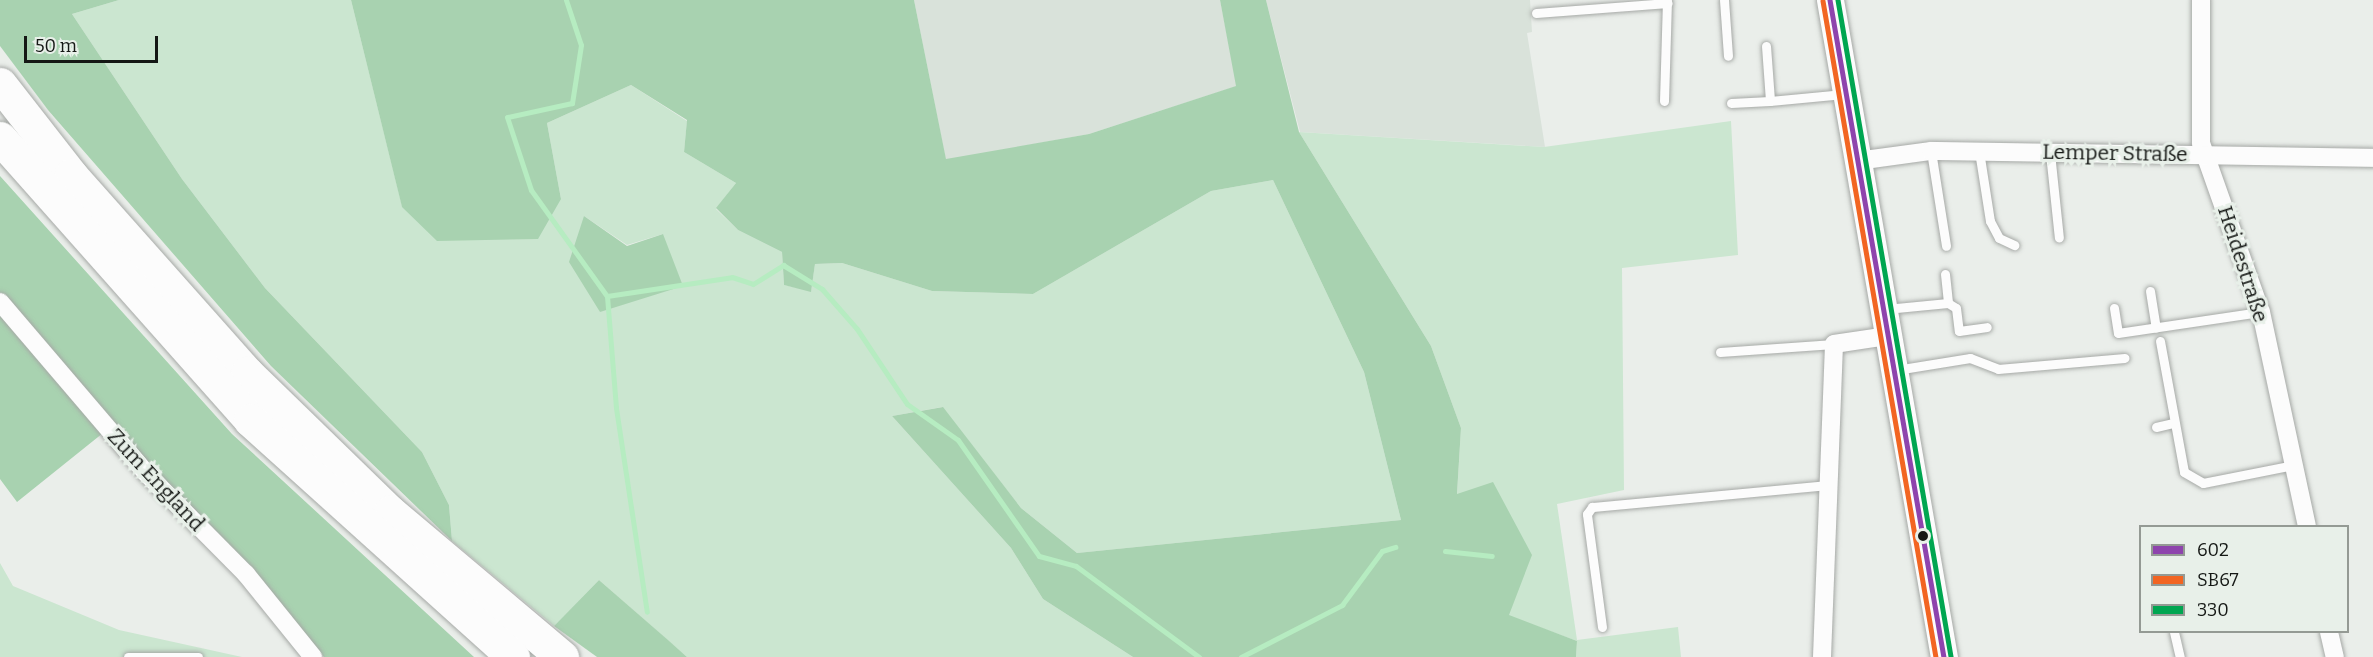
<!DOCTYPE html>
<html>
<head>
<meta charset="utf-8">
<style>
	body { margin:0 }
	#map { position:relative; width:2373px; height:657px; overflow:hidden; background:#eaeeea; font-family:Bitter,serif }
	div>[style] { position:absolute }
	.built>* { inset:0; background:#d9e2da }
	.green>* { inset:0; background:#cbe6d0 }
	.forest>* { inset:0; background:#a8d2b0 }
	.stream>* { height:5px; margin:-2.5px; padding:0 2.5px; transform-origin:2.5px; border-radius:2.5px; background:#b6ecc1 }
	.roads { filter:drop-shadow(0 0 2px #a6a9a6) drop-shadow(0 0 2px #a6a9a6) }
	.lane>* { height:9px; margin:-4.5px; padding:0 4.5px; transform-origin:4.5px; border-radius:4.5px; background:#fcfcfc }
	.street>* { height:18px; margin:-9px; padding:0 9px; transform-origin:9px; border-radius:9px; background:#fcfcfc }
	.secondary>* { height:27px; margin:-13.5px; padding:0 13.5px; transform-origin:13.5px; border-radius:13.5px; background:#fcfcfc }
	.highway>* { height:33px; margin:-16.5px; padding:0 16.5px; transform-origin:16.5px; border-radius:16.5px; background:#fcfcfc }
	.bus-1>* { height:4.5px; margin:-2.25px; padding:0 2.25px; transform-origin:2.25px; border-radius:2.25px; background:#8e44ad }
	.bus-2>* { height:4.5px; margin:-2.25px; padding:0 2.25px; transform-origin:2.25px; border-radius:2.25px; background:#f26522 }
	.bus-3>* { height:4.5px; margin:-2.25px; padding:0 2.25px; transform-origin:2.25px; border-radius:2.25px; background:#00a651 }
	.dots>* { width:16px; height:16px; translate:-50% -50%; box-sizing:border-box; border:3px solid #e8f0e9; border-radius:50% }
	span { translate:-50% -50%; white-space:nowrap; text-align:center; line-height:1.15; -webkit-text-stroke:6px #e8f0e9; paint-order:stroke }
	.street-label { font-size:21px; color:#151815 }
	.legend { position:absolute; left:2139px; top:525px; width:210px; height:108px; box-sizing:border-box; background:#e8f0e9; border:2px solid #949a94; margin:0; padding:8px 10px; list-style:none; font-size:18px; color:#151815 }
	.legend li { display:flex; align-items:center; gap:12px; height:30px }
	.legend b { width:30px; border:2px solid #949a94 }
	.scale { position:absolute; left:24px; top:36px; width:134px; height:27px; box-sizing:border-box; border:3px solid #151815; border-top:0; padding-left:8px; font-size:18px; line-height:21px; white-space:nowrap; color:#151815; -webkit-text-stroke:4px #e8f0e9; paint-order:stroke }
</style>
</head>
<body>
<div id="map">
	<div class="built">
		<i style="clip-path:polygon(914px 0,1220px 0,1237px 86px,1089px 134px,946px 160px)"></i>
		<i style="clip-path:polygon(1266px 0,1530px 0,1532px 32px,1527px 33px,1545px 147px,1300px 132px)"></i>
	</div>
	<div class="green">
		<i style="clip-path:polygon(evenodd,119px 0,351px 0,402px 206px,561px 199px,547px 123px,631px 85px,687px 121px,684px 152px,736px 183px,716px 209px,738px 230px,782px 252px,784px 285px,811px 291px,815px 264px,842px 263px,932px 291px,1033px 294px,1211px 191px,1273px 180px,1364px 372px,1401px 520px,1077px 553px,1021px 508px,942px 407px,892px 416px,1011px 548px,1043px 599px,1133px 657px,687px 657px,599px 580px,554px 626px,452px 541px,449px 505px,422px 452px,265px 288px,182px 179px,72px 14px,119px 0,584px 216px,627px 245px,663px 234px,600px 312px,584px 216px)"></i>
		<i style="clip-path:polygon(1731px 121px,1738px 255px,1622px 268px,1624px 490px,1557px 504px,1577px 640px,1678px 627px,1681px 657px,1576px 657px,1577px 641px,1509px 616px,1457px 495px,1461px 428px,1431px 346px,1299px 132px,1544px 147px)"></i>
		<i style="clip-path:polygon(0 563px,13px 586px,119px 630px,242px 657px,0 657px)"></i>
	</div>
	<div class="forest">
		<i style="clip-path:polygon(0 0,119px 0,72px 14px,182px 179px,265px 288px,422px 452px,449px 505px,452px 541px,271px 366px,48px 110px,0 46px)"></i>
		<i style="clip-path:polygon(351px 0,914px 0,946px 159px,1089px 134px,1236px 86px,1220px 0,1266px 0,1299px 132px,1431px 346px,1461px 428px,1457px 494px,1493px 482px,1532px 555px,1509px 615px,1577px 641px,1576px 657px,1133px 657px,1043px 599px,1011px 548px,892px 416px,943px 407px,1021px 508px,1077px 553px,1401px 520px,1364px 372px,1273px 180px,1211px 191px,1033px 294px,932px 291px,842px 263px,815px 264px,811px 292px,784px 285px,782px 252px,738px 230px,716px 208px,736px 183px,684px 152px,687px 120px,631px 85px,547px 123px,561px 199px,538px 239px,437px 241px,402px 207px)"></i>
		<i style="clip-path:polygon(0 176px,232px 434px,474px 657px,324px 657px,108px 429px,17px 502px,0 479px)"></i>
		<i style="clip-path:polygon(584px 216px,627px 246px,663px 234px,683px 286px,600px 312px,569px 262px)"></i>
		<i style="clip-path:polygon(599px 580px,668px 640px,687px 657px,597px 657px,554px 626px)"></i>
	</div>
	<div class="stream">
		<i style="left:566px;top:0;width:47px;rotate:71.6deg"></i>
		<i style="left:581px;top:45px;width:59px;rotate:98.8deg"></i>
		<i style="left:572px;top:103px;width:66px;rotate:167.8deg"></i>
		<i style="left:507px;top:117px;width:77px;rotate:71.8deg"></i>
		<i style="left:531px;top:190px;width:130px;rotate:54.4deg"></i>
		<i style="left:607px;top:296px;width:126px;rotate:-8.6deg"></i>
		<i style="left:732px;top:277px;width:22px;rotate:18deg"></i>
		<i style="left:753px;top:284px;width:36px;rotate:-32deg"></i>
		<i style="left:783px;top:265px;width:46px;rotate:31.6deg"></i>
		<i style="left:822px;top:289px;width:53px;rotate:48.8deg"></i>
		<i style="left:857px;top:329px;width:90px;rotate:56.3deg"></i>
		<i style="left:907px;top:404px;width:62px;rotate:35.2deg"></i>
		<i style="left:958px;top:440px;width:141px;rotate:55.1deg"></i>
		<i style="left:1039px;top:556px;width:38px;rotate:15deg"></i>
		<i style="left:1076px;top:566px;width:153px;rotate:36.5deg"></i>
		<i style="left:607px;top:296px;width:112px;rotate:85.4deg"></i>
		<i style="left:616px;top:408px;width:206px;rotate:81.4deg"></i>
		<i style="left:1445px;top:551px;width:47px;rotate:6.1deg"></i>
		<i style="left:1241px;top:657px;width:114px;rotate:-27.2deg"></i>
		<i style="left:1342px;top:605px;width:67px;rotate:-53.5deg"></i>
		<i style="left:1382px;top:551px;width:14px;rotate:-17deg"></i>
	</div>
	<div class="roads">
		<div class="lane">
			<i style="left:1724px;top:0;width:56px;rotate:85.9deg"></i>
			<i style="left:1536px;top:13px;width:132px;rotate:-4.3deg"></i>
			<i style="left:1766px;top:46px;width:55px;rotate:85.8deg"></i>
			<i style="left:1770px;top:101px;width:74px;rotate:-5.4deg"></i>
			<i style="left:1664px;top:101px;width:101px;rotate:-88.3deg"></i>
			<i style="left:1731px;top:103px;width:39px;rotate:-3deg"></i>
			<i style="left:1931px;top:151px;width:96px;rotate:81deg"></i>
			<i style="left:1979px;top:151px;width:71px;rotate:81.1deg"></i>
			<i style="left:1990px;top:221px;width:19px;rotate:62deg"></i>
			<i style="left:1999px;top:238px;width:17px;rotate:25deg"></i>
			<i style="left:2050px;top:153px;width:85px;rotate:84deg"></i>
			<i style="left:1945px;top:274px;width:29px;rotate:84deg"></i>
			<i style="left:2150px;top:291px;width:37px;rotate:81deg"></i>
			<i style="left:2114px;top:308px;width:25px;rotate:81deg"></i>
			<i style="left:2118px;top:333px;width:145px;rotate:-8.4deg"></i>
			<i style="left:1886px;top:309px;width:62px;rotate:-5.5deg"></i>
			<i style="left:1948px;top:303px;width:9px;rotate:32deg"></i>
			<i style="left:1956px;top:308px;width:23px;rotate:83deg"></i>
			<i style="left:1959px;top:331px;width:28px;rotate:-8deg"></i>
			<i style="left:2160px;top:341px;width:133px;rotate:79.6deg"></i>
			<i style="left:2184px;top:472px;width:22px;rotate:30deg"></i>
			<i style="left:2203px;top:483px;width:93px;rotate:-11.2deg"></i>
			<i style="left:1720px;top:352px;width:114px;rotate:-4deg"></i>
			<i style="left:1896px;top:370px;width:75px;rotate:-9.2deg"></i>
			<i style="left:1970px;top:358px;width:30px;rotate:21deg"></i>
			<i style="left:1998px;top:369px;width:127px;rotate:-5deg"></i>
			<i style="left:2156px;top:427px;width:18px;rotate:-13deg"></i>
			<i style="left:1602px;top:627px;width:114px;rotate:-97.6deg"></i>
			<i style="left:1587px;top:514px;width:9px;rotate:-54deg"></i>
			<i style="left:1592px;top:507px;width:238px;rotate:-5.3deg"></i>
			<i style="left:2174px;top:632px;width:26px;rotate:77deg"></i>
			<i style="left:128px;top:657px;width:70px"></i>
		</div>
		<div class="street">
			<i style="left:2201px;top:0;width:143px;rotate:90deg"></i>
			<i style="left:2201px;top:143px;width:179px;rotate:70.5deg"></i>
			<i style="left:2261px;top:312px;width:219px;rotate:77.9deg"></i>
			<i style="left:1857px;top:161px;width:75px;rotate:-7.7deg"></i>
			<i style="left:1931px;top:151px;width:442px;rotate:0.9deg"></i>
			<i style="left:0;top:302px;width:223px;rotate:49.5deg"></i>
			<i style="left:145px;top:472px;width:144px;rotate:45.3deg"></i>
			<i style="left:246px;top:574px;width:107px;rotate:51.1deg"></i>
			<i style="left:2329px;top:632px;width:26px;rotate:77deg"></i>
			<i style="left:1822px;top:657px;width:313px;rotate:-87.8deg"></i>
			<i style="left:1834px;top:344px;width:55px;rotate:-8.4deg"></i>
		</div>
		<div class="secondary">
			<i style="left:1830px;top:0;width:667px;rotate:80.16deg"></i>
		</div>
		<div class="highway">
			<i style="left:0;top:84px;width:115px;rotate:52deg"></i>
			<i style="left:71px;top:175px;width:265px;rotate:48.4deg"></i>
			<i style="left:247px;top:373px;width:199px;rotate:44.2deg"></i>
			<i style="left:390px;top:512px;width:225px;rotate:40.1deg"></i>
			<i style="left:0;top:138px;width:377px;rotate:48.4deg"></i>
			<i style="left:250px;top:420px;width:354px;rotate:42deg"></i>
		</div>
	</div>
	<div class="bus-1">
		<i style="left:1830px;top:0;width:667px;rotate:80.16deg"></i>
	</div>
	<div class="bus-2">
		<i style="left:1823px;top:1px;width:666px;rotate:80.23deg"></i>
	</div>
	<div class="bus-3">
		<i style="left:1838px;top:0;width:666px;rotate:80.23deg"></i>
	</div>
	<div class="dots">
		<i style="left:1923px;top:536px;background:#151815"></i>
	</div>
	<div class="street-label">
		<span style="left:2115px;top:153px;rotate:1deg">Lemper Straße</span>
		<span style="left:2243px;top:264px;rotate:72deg">Heidestraße</span>
		<span style="left:156px;top:480px;rotate:47deg">Zum England</span>
	</div>
	<ul class="legend">
	<li><b style="height:8px;background:#8e44ad"></b>602</li>
	<li><b style="height:8px;background:#f26522"></b>SB67</li>
	<li><b style="height:8px;background:#00a651"></b>330</li>
	</ul>
	<div class="scale">50 m</div>
</div>
</body>
</html>
